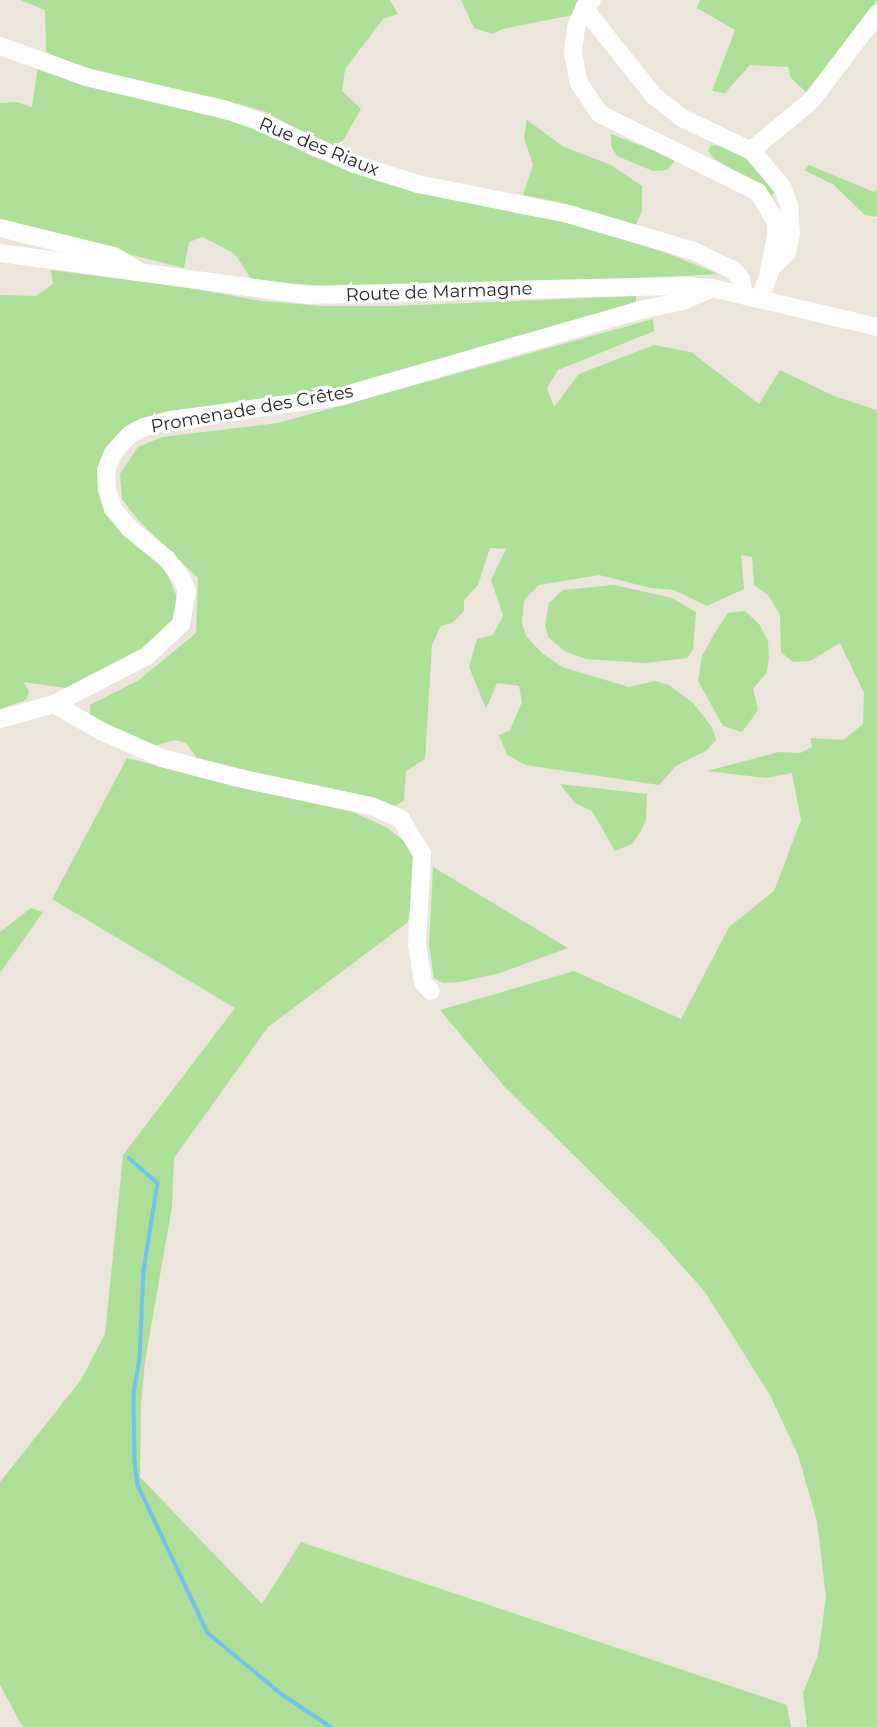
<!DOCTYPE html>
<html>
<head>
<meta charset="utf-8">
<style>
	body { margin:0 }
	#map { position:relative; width:877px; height:1727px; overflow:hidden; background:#ebe5db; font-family:Montserrat,sans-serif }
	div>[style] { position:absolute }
	.green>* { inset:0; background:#addf99 }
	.stream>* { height:3.5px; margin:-1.75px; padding:0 1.75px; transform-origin:1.75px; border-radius:1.75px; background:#72c3e9 }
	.minor>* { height:18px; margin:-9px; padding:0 9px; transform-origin:9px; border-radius:9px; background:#fff }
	span { translate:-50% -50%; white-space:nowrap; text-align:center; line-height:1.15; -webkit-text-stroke:6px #fff; paint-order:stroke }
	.street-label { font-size:18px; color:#292929 }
</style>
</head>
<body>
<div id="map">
	<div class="green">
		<i style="clip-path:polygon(20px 0,390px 0,398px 14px,383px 19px,345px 69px,342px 91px,361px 109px,337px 151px,264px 111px,213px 97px,133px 84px,92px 72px,46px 52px,45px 10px)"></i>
		<i style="clip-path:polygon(461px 0,585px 0,573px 15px,502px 29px,493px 34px,474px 28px)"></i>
		<i style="clip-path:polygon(700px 0,877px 0,809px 95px,791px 78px,788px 67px,750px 65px,725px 93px,712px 91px,735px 30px,697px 8px)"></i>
		<i style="clip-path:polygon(38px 65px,252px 125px,311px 156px,384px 182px,559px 217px,642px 243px,718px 274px,627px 279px,326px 286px,252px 280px,235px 254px,203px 237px,189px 242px,184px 268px,0 222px,0 103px,17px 102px,32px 107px)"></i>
		<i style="clip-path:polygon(527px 120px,564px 147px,611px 165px,642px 186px,642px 211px,635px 227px,563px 203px,523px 195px,533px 165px,524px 138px)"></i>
		<i style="clip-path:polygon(611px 134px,676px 159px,667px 170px,653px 171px,617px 156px,611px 146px)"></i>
		<i style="clip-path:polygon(711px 145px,731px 148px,754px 165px,775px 192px,771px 196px,763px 186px,716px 160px,708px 151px)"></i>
		<i style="clip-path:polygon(809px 165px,874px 192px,877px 189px,877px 217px,865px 215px,834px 185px,804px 170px)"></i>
		<i style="clip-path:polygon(51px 270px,184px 287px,261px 301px,323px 306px,393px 306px,636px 296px,636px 306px,339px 388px,164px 414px,130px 423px,115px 437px,104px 456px,119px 526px,166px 571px,177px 597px,175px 625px,147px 649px,72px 689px,24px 682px,29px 692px,26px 700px,0 709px,0 295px,36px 296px,53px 284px)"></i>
		<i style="clip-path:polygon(653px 319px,654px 331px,558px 370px,547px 388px,554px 407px,579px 374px,654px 345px,691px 352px,759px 404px,780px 370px,834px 396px,877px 410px,877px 1727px,807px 1727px,803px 1693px,818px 1655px,826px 1597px,817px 1521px,798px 1455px,770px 1395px,705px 1292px,658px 1239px,503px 1085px,440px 1010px,574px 971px,681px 1019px,729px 927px,774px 891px,801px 820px,792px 773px,766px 778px,707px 771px,779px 752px,800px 753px,812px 747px,810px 738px,843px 740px,863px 724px,864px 693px,840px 643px,810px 661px,793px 662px,781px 652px,780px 615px,769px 596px,754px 585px,752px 557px,741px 555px,744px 589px,707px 606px,674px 590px,651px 588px,599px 575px,539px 585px,524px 600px,522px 623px,526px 636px,542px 653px,562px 667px,629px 687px,655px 681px,669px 685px,693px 703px,712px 727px,716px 740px,707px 750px,676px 766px,659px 785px,526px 765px,507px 755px,499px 735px,510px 730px,522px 702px,519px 686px,497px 683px,486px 709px,469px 667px,477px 639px,493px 635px,503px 616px,491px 580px,506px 549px,490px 548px,478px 585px,464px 600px,464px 611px,452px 623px,441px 626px,432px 645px,425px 759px,406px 771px,404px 801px,394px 806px,197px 758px,186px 743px,174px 740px,154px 746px,90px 716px,90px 705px,139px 680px,196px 633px,198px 578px,138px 520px,122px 499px,120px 474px,138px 447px,162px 437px,278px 423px)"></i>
		<i style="clip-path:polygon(614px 585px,672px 598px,696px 612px,693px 650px,687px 658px,646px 663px,586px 659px,566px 652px,548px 637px,545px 625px,549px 603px,563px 590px)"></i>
		<i style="clip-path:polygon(745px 611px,759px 624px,768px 641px,769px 658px,767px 672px,753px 689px,758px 710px,742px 732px,723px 726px,698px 681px,702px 656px,713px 636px,728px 613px)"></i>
		<i style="clip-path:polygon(127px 758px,255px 791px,350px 811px,386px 827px,408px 844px,416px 862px,408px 922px,268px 1027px,174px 1158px,172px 1206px,145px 1362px,141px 1404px,140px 1477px,262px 1604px,301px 1542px,787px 1705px,791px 1727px,25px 1727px,21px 1724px,0 1685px,0 1482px,81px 1380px,105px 1334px,123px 1155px,235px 1008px,52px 899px)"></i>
		<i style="clip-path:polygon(560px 784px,647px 794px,646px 820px,640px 833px,632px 844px,615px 851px,592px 811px,575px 803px)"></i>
		<i style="clip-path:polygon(433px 867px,568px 948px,500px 973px,460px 982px,443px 983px,434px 978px,429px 945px)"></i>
		<i style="clip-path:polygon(31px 908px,43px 912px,0 973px,0 932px)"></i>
	</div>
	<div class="stream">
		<i style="left:129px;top:1158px;width:38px;rotate:41deg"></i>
		<i style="left:158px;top:1183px;width:88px;rotate:99.1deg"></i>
		<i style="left:144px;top:1270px;width:89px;rotate:92.6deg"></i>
		<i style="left:140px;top:1359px;width:35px;rotate:100deg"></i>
		<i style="left:134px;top:1393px;width:68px;rotate:89.2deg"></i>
		<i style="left:135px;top:1461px;width:24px;rotate:83deg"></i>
		<i style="left:138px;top:1485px;width:164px;rotate:64.7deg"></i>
		<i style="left:208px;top:1633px;width:97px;rotate:39.6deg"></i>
		<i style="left:283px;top:1695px;width:58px;rotate:33.7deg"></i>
	</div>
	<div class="minor">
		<i style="left:592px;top:0;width:11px;rotate:135deg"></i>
		<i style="left:584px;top:8px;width:22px;rotate:112deg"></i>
		<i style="left:576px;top:28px;width:25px;rotate:97deg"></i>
		<i style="left:573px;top:53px;width:31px;rotate:79deg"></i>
		<i style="left:579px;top:83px;width:37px;rotate:56deg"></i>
		<i style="left:600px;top:114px;width:176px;rotate:26.3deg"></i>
		<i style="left:758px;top:192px;width:35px;rotate:59deg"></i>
		<i style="left:776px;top:222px;width:14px;rotate:90deg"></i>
		<i style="left:776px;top:236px;width:42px;rotate:101deg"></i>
		<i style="left:768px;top:277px;width:24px;rotate:112deg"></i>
		<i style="left:584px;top:8px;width:112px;rotate:51.5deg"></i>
		<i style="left:654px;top:96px;width:36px;rotate:38deg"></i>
		<i style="left:682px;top:118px;width:82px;rotate:25.3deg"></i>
		<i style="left:0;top:46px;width:91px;rotate:19.8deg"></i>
		<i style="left:86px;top:77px;width:144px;rotate:13.3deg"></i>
		<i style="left:226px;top:110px;width:34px;rotate:19deg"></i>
		<i style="left:258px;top:121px;width:105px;rotate:24.1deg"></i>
		<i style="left:354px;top:164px;width:67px;rotate:17.4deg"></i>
		<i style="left:418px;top:184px;width:153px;rotate:11.3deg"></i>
		<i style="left:568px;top:214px;width:131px;rotate:16.4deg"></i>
		<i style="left:694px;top:251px;width:43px;rotate:26deg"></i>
		<i style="left:733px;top:270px;width:12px;rotate:48deg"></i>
		<i style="left:741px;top:279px;width:15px;rotate:79deg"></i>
		<i style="left:0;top:228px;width:117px;rotate:13.8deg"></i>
		<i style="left:114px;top:256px;width:26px;rotate:31deg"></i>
		<i style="left:0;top:253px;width:311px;rotate:7.8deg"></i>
		<i style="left:308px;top:295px;width:377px;rotate:-1.4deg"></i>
		<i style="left:685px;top:286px;width:27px;rotate:4deg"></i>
		<i style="left:712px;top:288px;width:170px;rotate:13.3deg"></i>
		<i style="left:770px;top:269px;width:23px;rotate:-43deg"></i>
		<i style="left:787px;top:253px;width:20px;rotate:-79deg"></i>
		<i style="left:791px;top:233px;width:28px;rotate:-94deg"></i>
		<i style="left:789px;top:205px;width:19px;rotate:-111deg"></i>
		<i style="left:782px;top:187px;width:39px;rotate:-130deg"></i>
		<i style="left:757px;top:157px;width:10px;rotate:-101deg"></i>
		<i style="left:755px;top:147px;width:72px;rotate:-39.4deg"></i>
		<i style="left:811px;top:101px;width:109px;rotate:-52.8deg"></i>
		<i style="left:54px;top:704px;width:54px;rotate:29.9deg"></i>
		<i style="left:101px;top:731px;width:67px;rotate:23.9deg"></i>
		<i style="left:162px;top:758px;width:74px;rotate:14.8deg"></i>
		<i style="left:234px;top:777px;width:140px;rotate:12deg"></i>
		<i style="left:371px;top:806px;width:33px;rotate:23deg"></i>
		<i style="left:401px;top:819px;width:41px;rotate:59deg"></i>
		<i style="left:422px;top:854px;width:90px;rotate:93.2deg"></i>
		<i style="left:417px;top:944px;width:39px;rotate:81deg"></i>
		<i style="left:423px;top:983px;width:11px;rotate:45deg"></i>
		<i style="left:0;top:719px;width:56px;rotate:-15.5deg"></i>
		<i style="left:54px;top:704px;width:105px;rotate:-27.3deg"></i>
		<i style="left:147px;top:656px;width:47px;rotate:-43.3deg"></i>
		<i style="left:181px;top:624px;width:34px;rotate:-80deg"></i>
		<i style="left:187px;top:591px;width:13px;rotate:-113deg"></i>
		<i style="left:182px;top:579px;width:25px;rotate:-127deg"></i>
		<i style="left:167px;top:559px;width:48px;rotate:-141deg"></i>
		<i style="left:130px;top:529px;width:26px;rotate:-130deg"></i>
		<i style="left:113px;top:509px;width:21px;rotate:-107deg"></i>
		<i style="left:107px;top:489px;width:18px;rotate:-93deg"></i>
		<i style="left:106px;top:471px;width:19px;rotate:-69deg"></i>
		<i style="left:113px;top:453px;width:24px;rotate:-48deg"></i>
		<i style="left:129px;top:435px;width:17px;rotate:-28deg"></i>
		<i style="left:144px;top:427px;width:28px;rotate:-15deg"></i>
		<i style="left:171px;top:420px;width:170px;rotate:-7.8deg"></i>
		<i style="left:339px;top:397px;width:309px;rotate:-16.1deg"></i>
		<i style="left:636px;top:311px;width:48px;rotate:-12deg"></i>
		<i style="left:683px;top:301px;width:32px;rotate:-24deg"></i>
	</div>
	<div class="street-label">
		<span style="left:319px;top:147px;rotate:22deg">Rue des Riaux</span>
		<span style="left:439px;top:292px;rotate:-2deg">Route de Marmagne</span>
		<span style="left:252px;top:409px;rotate:-10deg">Promenade des Crêtes</span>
	</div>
</div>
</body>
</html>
